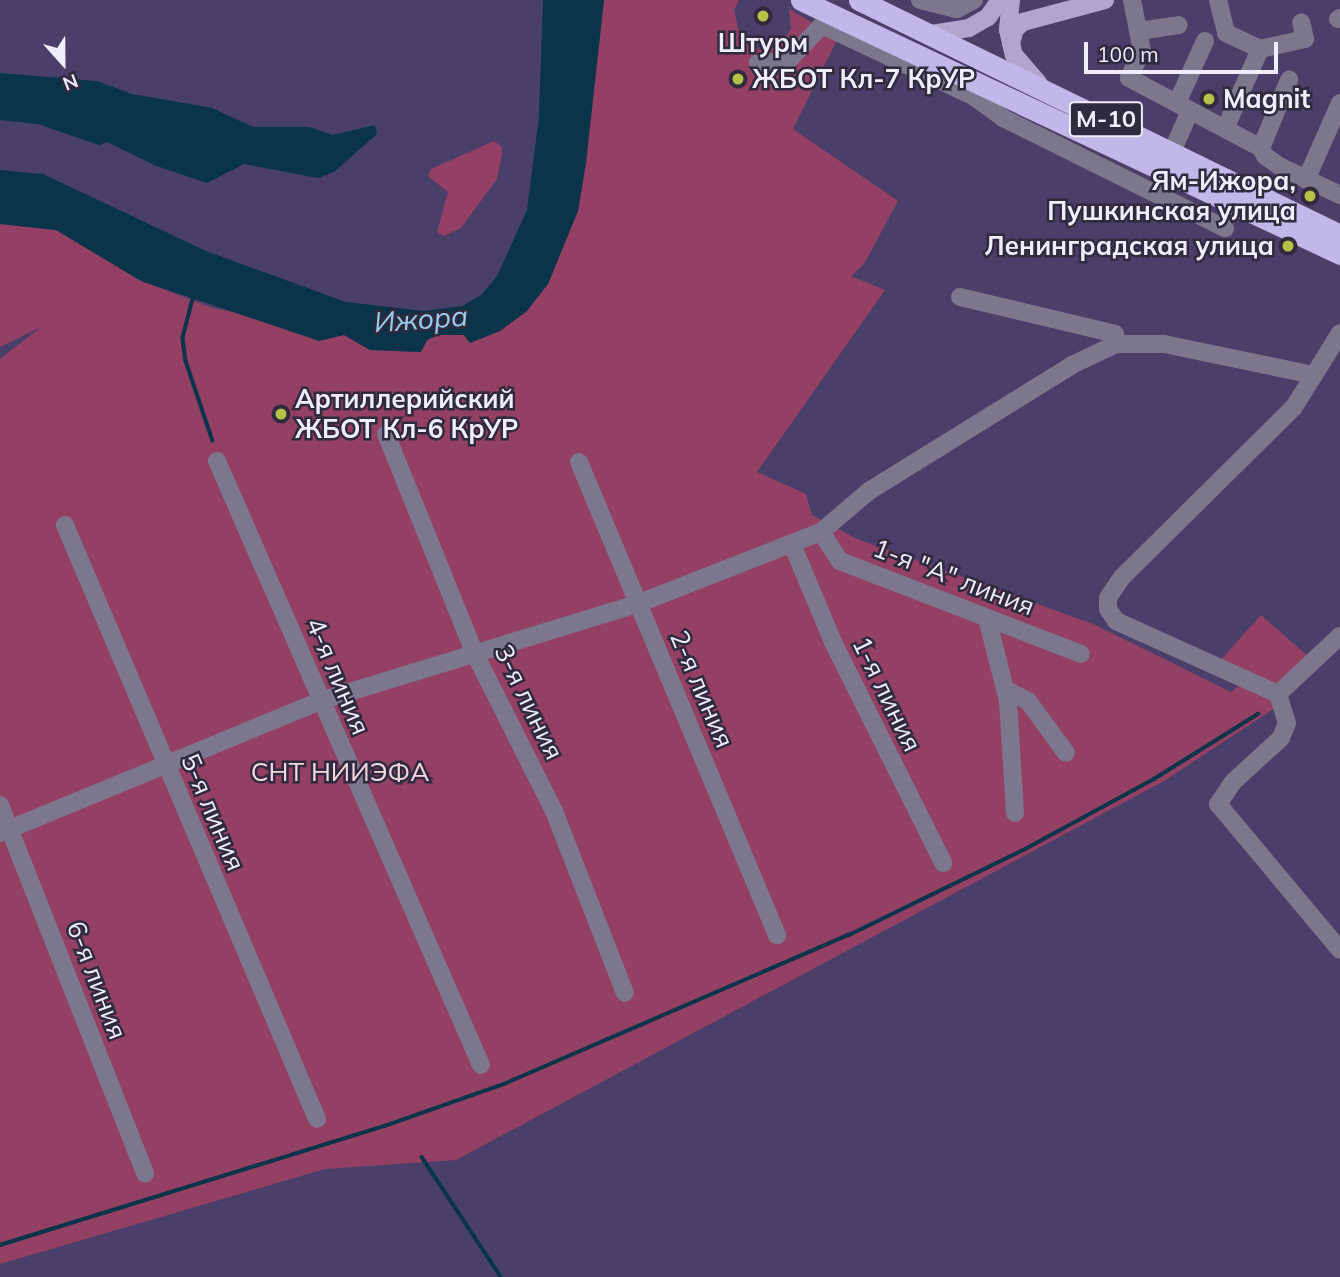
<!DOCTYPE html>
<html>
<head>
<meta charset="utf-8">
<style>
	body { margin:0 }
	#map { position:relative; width:1340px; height:1277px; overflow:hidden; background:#4a3f69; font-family:Mulish,sans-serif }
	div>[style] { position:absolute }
	.green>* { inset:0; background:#934064 }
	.water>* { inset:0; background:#093449 }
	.stream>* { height:3.5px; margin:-1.75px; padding:0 1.75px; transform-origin:1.75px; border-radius:1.75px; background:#093449 }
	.minor>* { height:18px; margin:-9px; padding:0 9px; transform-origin:9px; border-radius:9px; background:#7c778c }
	.major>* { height:18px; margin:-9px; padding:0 9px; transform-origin:9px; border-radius:9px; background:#afa5ce }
	.highway>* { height:21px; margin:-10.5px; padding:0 10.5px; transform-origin:10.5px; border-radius:10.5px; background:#c2b7e9 }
	.dots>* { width:19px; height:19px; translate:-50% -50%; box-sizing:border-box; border:4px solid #2f2a3d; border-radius:50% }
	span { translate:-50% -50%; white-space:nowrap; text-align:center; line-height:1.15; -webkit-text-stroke:5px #2f2a3d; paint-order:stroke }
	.shield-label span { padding:2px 5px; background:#2f2a3d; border:2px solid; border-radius:5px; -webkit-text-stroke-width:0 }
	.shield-label { font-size:24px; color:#f0edfc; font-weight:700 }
	.poi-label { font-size:26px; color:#f0edfc; font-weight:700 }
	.left { translate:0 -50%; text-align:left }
	.right { translate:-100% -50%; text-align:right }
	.street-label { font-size:26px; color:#f0edfc }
	.park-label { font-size:26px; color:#f5d8e2 }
	.water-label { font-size:28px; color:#99cded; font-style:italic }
	.north { position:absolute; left:28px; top:28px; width:70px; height:70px; -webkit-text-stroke:5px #2f2a3d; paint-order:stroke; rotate:159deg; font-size:19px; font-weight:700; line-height:28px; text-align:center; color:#f0edfc }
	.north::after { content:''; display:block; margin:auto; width:24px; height:32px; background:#f0edfc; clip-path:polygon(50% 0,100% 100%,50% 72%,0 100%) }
	.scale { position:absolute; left:1084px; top:42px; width:194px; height:32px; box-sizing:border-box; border:4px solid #f0edfc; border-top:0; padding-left:9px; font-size:21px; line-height:24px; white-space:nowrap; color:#f0edfc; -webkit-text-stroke:5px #2f2a3d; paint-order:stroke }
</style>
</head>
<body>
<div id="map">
	<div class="green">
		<i style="clip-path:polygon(604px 0,739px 0,734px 10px,738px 28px,747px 44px,763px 51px,781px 43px,791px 29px,789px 9px,838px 38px,793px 129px,898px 201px,864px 264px,851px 276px,885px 290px,757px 472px,806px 494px,812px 515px,855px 538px,1093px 624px,1231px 692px,1245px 680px,1216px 665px,1261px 615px,1309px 657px,1293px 691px,1275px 708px,1164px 781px,456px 1160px,325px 1169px,0 1264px,0 359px,41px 327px,0 347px,0 224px,56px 230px,141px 281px,213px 308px,344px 335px,371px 350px,420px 352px,427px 340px,438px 335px,464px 335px,548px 284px,577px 211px)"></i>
		<i style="clip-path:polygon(494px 141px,501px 146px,502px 153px,497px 179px,461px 228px,444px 236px,437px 232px,448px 192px,428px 176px,431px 169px)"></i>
	</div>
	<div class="water">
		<i style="clip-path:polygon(543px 0,604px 0,586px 163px,578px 211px,548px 284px,527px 311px,500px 331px,470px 343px,464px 335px,438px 335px,427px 340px,421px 352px,370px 350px,344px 335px,319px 341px,141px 281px,56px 230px,0 224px,0 170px,43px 174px,206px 251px,346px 302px,424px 311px,462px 306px,481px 295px,497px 276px,527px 210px,539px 116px)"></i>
		<i style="clip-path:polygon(0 73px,97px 81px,132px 94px,212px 108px,253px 127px,309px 127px,333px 135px,375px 125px,377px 134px,334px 172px,318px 178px,244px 164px,207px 183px,154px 165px,107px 142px,99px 145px,38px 124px,0 120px)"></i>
	</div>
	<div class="stream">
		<i style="left:193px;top:299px;width:40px;rotate:104.4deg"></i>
		<i style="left:183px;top:338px;width:23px;rotate:83deg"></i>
		<i style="left:186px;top:361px;width:84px;rotate:71.4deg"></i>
		<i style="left:422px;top:1157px;width:144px;rotate:56.6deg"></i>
		<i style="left:0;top:1245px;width:403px;rotate:-17.2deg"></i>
		<i style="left:385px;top:1126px;width:126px;rotate:-19.4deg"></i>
		<i style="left:504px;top:1084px;width:376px;rotate:-23.4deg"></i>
		<i style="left:849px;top:935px;width:198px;rotate:-26deg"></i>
		<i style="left:1027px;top:848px;width:145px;rotate:-28.5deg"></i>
		<i style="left:1154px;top:779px;width:123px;rotate:-32deg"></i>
	</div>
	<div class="minor">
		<i style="left:920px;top:0;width:38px;rotate:14deg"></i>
		<i style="left:957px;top:9px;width:19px;rotate:-28deg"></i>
		<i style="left:1132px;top:0;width:52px;rotate:78.9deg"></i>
		<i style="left:1142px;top:51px;width:30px;rotate:116deg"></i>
		<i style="left:1129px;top:78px;width:149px;rotate:27.9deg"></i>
		<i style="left:1261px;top:148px;width:9px;rotate:63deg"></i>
		<i style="left:1265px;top:156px;width:19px;rotate:35deg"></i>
		<i style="left:1281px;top:167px;width:65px;rotate:25.4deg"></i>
		<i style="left:1218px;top:0;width:34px;rotate:76deg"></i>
		<i style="left:1226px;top:33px;width:38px;rotate:25deg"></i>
		<i style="left:1260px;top:49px;width:87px;rotate:113.6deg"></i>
		<i style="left:1338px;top:19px;width:2px;rotate:-27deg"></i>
		<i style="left:1139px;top:31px;width:40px;rotate:-8.5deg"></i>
		<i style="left:1260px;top:49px;width:46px;rotate:-12.5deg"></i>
		<i style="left:1305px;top:39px;width:17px;rotate:-103deg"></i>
		<i style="left:758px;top:63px;width:30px;rotate:-4deg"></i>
		<i style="left:788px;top:61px;width:50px;rotate:-46.6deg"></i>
		<i style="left:822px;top:25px;width:167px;rotate:25.2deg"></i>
		<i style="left:973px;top:96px;width:10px;rotate:-66deg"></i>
		<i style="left:973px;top:96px;width:37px;rotate:36deg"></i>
		<i style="left:1003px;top:118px;width:248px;rotate:26.4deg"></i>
		<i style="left:1177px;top:103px;width:68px;rotate:-65.7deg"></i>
		<i style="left:1261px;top:148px;width:74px;rotate:-67.6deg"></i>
		<i style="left:1172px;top:152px;width:43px;rotate:-66.4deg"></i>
		<i style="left:1306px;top:180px;width:84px;rotate:-66.2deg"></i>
		<i style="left:960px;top:297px;width:159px;rotate:13.4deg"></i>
		<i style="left:1115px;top:334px;width:10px;rotate:84deg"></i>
		<i style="left:1314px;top:375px;width:39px;rotate:122deg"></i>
		<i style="left:1293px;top:408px;width:240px;rotate:135.3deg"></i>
		<i style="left:1122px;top:577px;width:25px;rotate:124deg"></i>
		<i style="left:1108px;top:598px;width:11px;rotate:90deg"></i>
		<i style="left:1108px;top:609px;width:14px;rotate:56deg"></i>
		<i style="left:1116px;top:621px;width:178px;rotate:24.3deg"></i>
		<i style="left:1278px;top:694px;width:85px;rotate:-43.1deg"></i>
		<i style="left:386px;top:434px;width:237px;rotate:68deg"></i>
		<i style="left:475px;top:654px;width:176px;rotate:63.3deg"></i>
		<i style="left:554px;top:811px;width:195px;rotate:68.7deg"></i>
		<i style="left:217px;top:461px;width:659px;rotate:66.39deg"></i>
		<i style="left:579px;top:462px;width:513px;rotate:67.29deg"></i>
		<i style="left:65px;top:525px;width:645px;rotate:67.01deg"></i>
		<i style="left:821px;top:532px;width:35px;rotate:57deg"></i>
		<i style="left:840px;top:561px;width:258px;rotate:21.1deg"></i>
		<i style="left:792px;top:544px;width:106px;rotate:67.3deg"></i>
		<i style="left:833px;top:642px;width:247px;rotate:63.5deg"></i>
		<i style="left:987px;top:618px;width:86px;rotate:75.8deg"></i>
		<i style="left:1008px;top:701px;width:112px;rotate:86.4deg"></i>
		<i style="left:1005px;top:689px;width:26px;rotate:28deg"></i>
		<i style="left:1028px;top:701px;width:64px;rotate:53.8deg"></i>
		<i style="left:1278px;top:694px;width:30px;rotate:73deg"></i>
		<i style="left:1287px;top:723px;width:16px;rotate:112deg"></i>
		<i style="left:1281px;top:738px;width:65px;rotate:137.5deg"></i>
		<i style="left:1233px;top:782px;width:27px;rotate:124deg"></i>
		<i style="left:1218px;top:804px;width:190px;rotate:50.1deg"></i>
		<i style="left:0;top:805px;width:396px;rotate:68.5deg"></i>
		<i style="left:0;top:833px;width:346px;rotate:-22.4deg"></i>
		<i style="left:320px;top:701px;width:332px;rotate:-17deg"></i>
		<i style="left:637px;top:604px;width:198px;rotate:-21.4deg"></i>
		<i style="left:821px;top:532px;width:63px;rotate:-40.5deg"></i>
		<i style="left:869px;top:491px;width:239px;rotate:-31.8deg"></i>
		<i style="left:1072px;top:365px;width:49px;rotate:-25.5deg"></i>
		<i style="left:1116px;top:344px;width:48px"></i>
		<i style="left:1164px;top:344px;width:153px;rotate:11.7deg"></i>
		<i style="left:1314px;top:375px;width:49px;rotate:-58.2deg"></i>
	</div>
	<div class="major">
		<i style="left:1011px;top:0;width:30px;rotate:96deg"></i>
		<i style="left:1008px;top:30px;width:26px;rotate:77deg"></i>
		<i style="left:1014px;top:55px;width:37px;rotate:49deg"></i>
		<i style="left:931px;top:34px;width:38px;rotate:-9deg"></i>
		<i style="left:969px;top:28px;width:22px;rotate:-30deg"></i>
		<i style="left:988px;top:17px;width:21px;rotate:-55deg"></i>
		<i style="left:1011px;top:43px;width:15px;rotate:-74deg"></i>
		<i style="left:1015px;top:29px;width:11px;rotate:-41deg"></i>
		<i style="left:1023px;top:22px;width:85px;rotate:-15deg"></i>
	</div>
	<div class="highway">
		<i style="left:801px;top:0;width:596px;rotate:25.23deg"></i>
		<i style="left:859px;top:0;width:535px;rotate:26.04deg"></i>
	</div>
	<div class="dots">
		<i style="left:763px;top:16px;background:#b4c24a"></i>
		<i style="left:738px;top:79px;background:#b4c24a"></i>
		<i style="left:1209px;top:99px;background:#b4c24a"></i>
		<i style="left:1310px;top:196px;background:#b4c24a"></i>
		<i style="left:1288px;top:246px;background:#b4c24a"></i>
		<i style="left:281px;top:414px;background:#b4c24a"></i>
	</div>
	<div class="shield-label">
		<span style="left:1106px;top:119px">М-10</span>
	</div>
	<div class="poi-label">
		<span style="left:763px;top:43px">Штурм</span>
		<span class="left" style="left:752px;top:79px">ЖБОТ Кл-7 КрУР</span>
		<span class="left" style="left:1223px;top:99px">Magnit</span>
		<span class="right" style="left:1296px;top:196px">Ям-Ижора,<br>Пушкинская улица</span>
		<span class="right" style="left:1274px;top:246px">Ленинградская улица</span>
		<span class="left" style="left:295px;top:414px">Артиллерийский<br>ЖБОТ Кл-6 КрУР</span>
	</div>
	<div class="street-label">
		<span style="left:954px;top:577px;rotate:21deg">1-я "А" линия</span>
		<span style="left:338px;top:676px;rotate:67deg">4-я линия</span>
		<span style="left:702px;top:689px;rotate:67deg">2-я линия</span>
		<span style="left:887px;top:694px;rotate:64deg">1-я линия</span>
		<span style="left:529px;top:702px;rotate:64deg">3-я линия</span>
		<span style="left:213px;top:812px;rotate:67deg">5-я линия</span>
		<span style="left:97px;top:980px;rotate:69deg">6-я линия</span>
	</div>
	<div class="park-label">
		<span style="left:340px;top:772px">СНТ НИИЭФА</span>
	</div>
	<div class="water-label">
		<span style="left:421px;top:319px;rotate:-4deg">Ижора</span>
	</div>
	<div class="north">N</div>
	<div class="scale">100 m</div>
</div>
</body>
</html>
